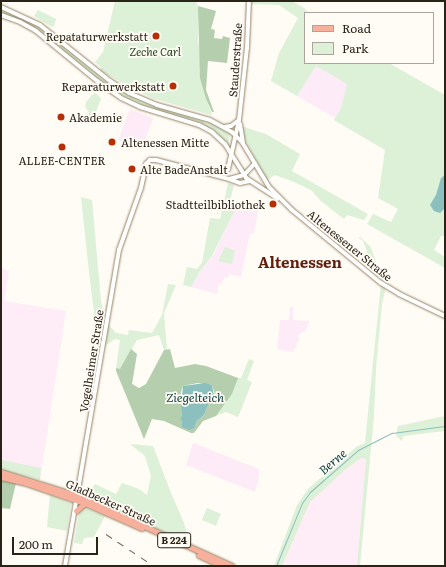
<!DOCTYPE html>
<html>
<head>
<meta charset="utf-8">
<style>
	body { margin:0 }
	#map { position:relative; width:446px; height:567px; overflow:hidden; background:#fffbf5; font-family:Literata,serif }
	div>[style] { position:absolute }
	.industrial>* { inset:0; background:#feecf7 }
	.education>* { inset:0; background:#fdecf7; transform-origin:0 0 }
	.green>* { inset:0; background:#ddf0d8; transform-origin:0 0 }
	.forest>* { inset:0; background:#b5cfae }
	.water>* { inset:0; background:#8bc0bf }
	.stream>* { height:1px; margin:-0.5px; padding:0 0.5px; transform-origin:0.5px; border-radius:0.5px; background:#8bc0bf }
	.roads { filter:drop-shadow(0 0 1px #948365) drop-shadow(0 0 1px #948365) }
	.secondary>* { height:4px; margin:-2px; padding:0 2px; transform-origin:2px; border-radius:2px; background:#fff }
	.primary>* { height:4.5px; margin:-2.25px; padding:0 2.25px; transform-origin:2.25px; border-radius:2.25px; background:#f6b09b }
	.rail>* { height:1px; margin-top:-0.5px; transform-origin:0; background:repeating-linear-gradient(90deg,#70695f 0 7px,transparent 0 14px) }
	.dots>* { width:11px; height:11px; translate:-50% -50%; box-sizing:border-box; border:2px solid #fffbf5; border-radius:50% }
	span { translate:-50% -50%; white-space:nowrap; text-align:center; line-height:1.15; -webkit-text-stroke:3.5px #fffbf5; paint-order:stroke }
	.shield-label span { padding:1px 3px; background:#fffbf5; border:1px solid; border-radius:3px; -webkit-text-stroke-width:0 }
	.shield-label { font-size:10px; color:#2a2317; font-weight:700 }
	.poi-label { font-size:11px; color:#2a2317 }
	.right { translate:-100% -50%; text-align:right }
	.left { translate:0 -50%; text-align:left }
	.park-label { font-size:11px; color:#224618; font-style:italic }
	.street-label { font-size:11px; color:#2a2317 }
	.water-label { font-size:12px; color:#0a3d3d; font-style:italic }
	.district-label { font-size:15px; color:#601e0d; font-weight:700 }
	.frame { position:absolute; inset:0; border:2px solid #2a2317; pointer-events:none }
	.legend { position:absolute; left:304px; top:12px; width:130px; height:52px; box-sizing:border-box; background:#fffbf5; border:1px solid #aaa59c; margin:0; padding:5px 7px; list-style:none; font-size:12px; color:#2a2317 }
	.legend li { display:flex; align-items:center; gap:8px; height:20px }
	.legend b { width:20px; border:1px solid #aaa59c }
	.scale { position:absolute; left:12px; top:537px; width:86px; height:18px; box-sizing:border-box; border:2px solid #2a2317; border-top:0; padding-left:5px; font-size:12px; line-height:14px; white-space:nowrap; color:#2a2317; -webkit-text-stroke:3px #fffbf5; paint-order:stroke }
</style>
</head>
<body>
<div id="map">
	<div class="industrial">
		<i style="clip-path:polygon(1px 268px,9px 271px,4px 301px,66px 311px,40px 480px,1px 470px)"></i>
		<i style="clip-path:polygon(361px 458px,366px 459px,357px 566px,282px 566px,310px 502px,345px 470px)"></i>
	</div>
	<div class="education">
		<i style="clip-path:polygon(316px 66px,348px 84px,341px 108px,335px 118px,297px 96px)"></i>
		<i style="left:130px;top:109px;width:25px;height:33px;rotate:21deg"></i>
		<i style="clip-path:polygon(257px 203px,257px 207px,259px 207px,256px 223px,254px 233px,250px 233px,241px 277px,229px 274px,228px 278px,225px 277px,221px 284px,219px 284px,217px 294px,191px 287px,200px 271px,213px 256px,237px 205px)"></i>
		<i style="clip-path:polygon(290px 307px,293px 307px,293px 320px,310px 321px,304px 333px,301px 332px,298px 337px,300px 339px,293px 352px,277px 349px,280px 320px,289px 320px)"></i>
		<i style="clip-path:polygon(193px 443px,259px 469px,259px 477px,255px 492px,186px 465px)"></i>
	</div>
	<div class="green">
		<i style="clip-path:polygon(115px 1px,196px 1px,199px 10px,198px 40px,206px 99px,212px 114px,211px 115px,152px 98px,100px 71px,101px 67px,95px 62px,103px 52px)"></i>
		<i style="clip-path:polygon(249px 1px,292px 1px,304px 8px,309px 13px,305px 13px,305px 63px,389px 63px,445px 95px,445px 236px,441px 236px,434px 250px,445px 257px,445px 268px,367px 224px,373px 214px,391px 222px,398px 209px,378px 198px,385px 150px,334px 120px,341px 108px,347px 84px,316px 66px,297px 96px,271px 81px,279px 53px,298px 18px,279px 5px,249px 4px)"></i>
		<i style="clip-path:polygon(1px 8px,31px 20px,128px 94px,156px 106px,215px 124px,230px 133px,228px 145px,212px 130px,199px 124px,155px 111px,117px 94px,38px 32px,1px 14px)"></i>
		<i style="clip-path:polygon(38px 10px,56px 19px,54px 26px,52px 27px,34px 16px)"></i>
		<i style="clip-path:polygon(94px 93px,97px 94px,101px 99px,95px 114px,90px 118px,87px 117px,89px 113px,85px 106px,86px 102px)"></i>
		<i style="clip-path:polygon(241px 126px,266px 134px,300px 154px,292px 171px,368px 214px,364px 220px,347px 215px,344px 219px,321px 201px,311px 190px,294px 182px,275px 175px,267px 180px,243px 137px)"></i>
		<i style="clip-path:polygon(228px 183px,234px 185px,229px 205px,237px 205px,237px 206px,212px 256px,200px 271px,191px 287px,183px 285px,187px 267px,197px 269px,202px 263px,210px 218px,220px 219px)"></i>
		<i style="clip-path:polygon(81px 197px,92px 200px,101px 301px,103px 309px,105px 310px,102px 330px,100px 331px,96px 327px,90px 281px)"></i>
		<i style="clip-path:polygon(360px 237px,371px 247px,381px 277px,373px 271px,372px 264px,363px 241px,359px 238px)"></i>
		<i style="clip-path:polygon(225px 247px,235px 251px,232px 264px,218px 261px)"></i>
		<i style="clip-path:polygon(381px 283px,386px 287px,382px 304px,376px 368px,374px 416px,360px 566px,357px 566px,366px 459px,361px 458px,345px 470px,310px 502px,282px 566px,274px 566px,297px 505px,308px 489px,356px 447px,365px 443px)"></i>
		<i style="clip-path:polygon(168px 284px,176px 285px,164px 313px,167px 349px,164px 350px,159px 335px,137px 340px,120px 370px,116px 368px,120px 340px,115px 339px,102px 348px,107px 323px,116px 333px,128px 335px,129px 330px,152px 333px,162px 315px)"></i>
		<i style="clip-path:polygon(249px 359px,254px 361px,247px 380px,252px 382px,238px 417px,226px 412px,216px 416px,232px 394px,236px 380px,238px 378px,241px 378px)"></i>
		<i style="clip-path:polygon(445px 416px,445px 431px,403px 436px,402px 441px,396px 436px,398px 426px)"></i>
		<i style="clip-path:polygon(130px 444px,153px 446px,171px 493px,184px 523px,190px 544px,82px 494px,79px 488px,91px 491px,95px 484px,116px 494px,122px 483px,139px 489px,147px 495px,151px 476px,145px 456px)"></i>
		<i style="clip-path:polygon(1px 460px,41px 468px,40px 480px,1px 470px)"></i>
		<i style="clip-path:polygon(50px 495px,71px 503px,67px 531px,47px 527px)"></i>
		<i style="clip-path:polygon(83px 507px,105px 516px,94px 537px,84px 538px,82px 544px,74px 543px,79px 513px)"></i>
		<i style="left:207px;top:508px;width:15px;height:13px;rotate:23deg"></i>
	</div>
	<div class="forest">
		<i style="clip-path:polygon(198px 6px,216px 11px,211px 29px,215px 30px,214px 38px,222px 39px,223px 36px,230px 38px,227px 63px,208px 61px,206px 90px,214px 112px,212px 112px,206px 99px,200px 78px)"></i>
		<i style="clip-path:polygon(evenodd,131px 349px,137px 354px,132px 384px,139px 388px,146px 384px,164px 350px,170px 349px,175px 368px,195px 364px,206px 366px,238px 378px,232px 394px,216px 416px,203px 421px,194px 433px,191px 433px,164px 421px,152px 419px,144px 439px,116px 371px,116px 368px,120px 369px,131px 349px,198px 383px,212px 385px,216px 398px,210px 401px,204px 415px,196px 422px,182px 416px,181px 392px,183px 386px,198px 383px)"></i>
		<i style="clip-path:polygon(1px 479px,16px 483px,10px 509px,1px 508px)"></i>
	</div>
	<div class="water">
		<i style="clip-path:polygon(445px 175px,445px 208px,440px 213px,434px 211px,430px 205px,436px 195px,441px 178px)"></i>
		<i style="clip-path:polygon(205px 383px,212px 385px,215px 401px,210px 401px,204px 415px,196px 422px,194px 428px,189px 430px,182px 427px,182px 421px,180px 419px,182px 416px,181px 406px,183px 386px)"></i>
	</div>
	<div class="stream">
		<i style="left:276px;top:566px;width:68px;rotate:-67.6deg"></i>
		<i style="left:302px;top:503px;width:14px;rotate:-54deg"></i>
		<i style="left:310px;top:492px;width:64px;rotate:-41.2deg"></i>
		<i style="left:358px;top:450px;width:38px;rotate:-27deg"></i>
		<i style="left:392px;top:433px;width:53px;rotate:-7.5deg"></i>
	</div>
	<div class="roads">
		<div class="secondary">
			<i style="left:1px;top:7px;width:43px;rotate:24.8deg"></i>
			<i style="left:40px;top:25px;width:90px;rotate:38.7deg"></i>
			<i style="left:110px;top:81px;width:22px;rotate:32deg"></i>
			<i style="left:129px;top:93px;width:30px;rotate:23deg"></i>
			<i style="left:157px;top:105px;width:55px;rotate:15.8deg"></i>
			<i style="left:210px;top:120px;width:25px;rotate:29deg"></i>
			<i style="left:232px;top:132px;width:14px;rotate:45deg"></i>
			<i style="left:242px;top:142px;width:52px;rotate:59deg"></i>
			<i style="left:269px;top:187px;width:33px;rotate:45deg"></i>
			<i style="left:292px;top:210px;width:115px;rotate:39.4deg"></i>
			<i style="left:381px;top:283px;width:21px;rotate:31deg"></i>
			<i style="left:399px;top:294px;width:51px;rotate:25.6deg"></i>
			<i style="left:1px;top:15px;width:20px;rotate:20deg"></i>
			<i style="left:20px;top:22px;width:18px;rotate:29deg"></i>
			<i style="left:36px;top:31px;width:79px;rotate:39.3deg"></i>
			<i style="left:97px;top:81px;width:29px;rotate:35deg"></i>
			<i style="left:121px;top:98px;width:21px;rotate:25deg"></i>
			<i style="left:140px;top:107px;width:62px;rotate:17deg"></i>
			<i style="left:199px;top:125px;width:15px;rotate:28deg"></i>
			<i style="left:212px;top:132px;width:18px;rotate:43deg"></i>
			<i style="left:225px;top:144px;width:40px;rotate:58deg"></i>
			<i style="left:246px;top:178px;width:38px;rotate:33deg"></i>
			<i style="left:240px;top:124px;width:18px;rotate:81deg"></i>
			<i style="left:224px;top:127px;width:7px;rotate:-8deg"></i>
			<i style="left:231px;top:126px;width:10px;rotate:-37deg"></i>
			<i style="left:217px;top:174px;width:7px;rotate:-8deg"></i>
			<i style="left:224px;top:173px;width:6px;rotate:-45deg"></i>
			<i style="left:228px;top:169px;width:50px;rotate:-77.3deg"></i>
			<i style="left:239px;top:120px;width:72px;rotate:-83.7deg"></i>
			<i style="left:247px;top:48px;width:47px;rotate:-87.6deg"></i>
			<i style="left:229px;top:179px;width:12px;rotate:20deg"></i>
			<i style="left:240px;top:183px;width:10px;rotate:-11deg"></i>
			<i style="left:65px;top:566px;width:321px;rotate:-80.3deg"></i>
			<i style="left:119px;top:250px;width:66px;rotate:-70.5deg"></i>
			<i style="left:141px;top:188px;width:25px;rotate:-78deg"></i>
			<i style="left:146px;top:164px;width:6px;rotate:-45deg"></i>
			<i style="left:150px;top:160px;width:6px"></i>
			<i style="left:156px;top:160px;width:75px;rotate:14.6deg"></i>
			<i style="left:229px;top:179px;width:16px;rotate:-15deg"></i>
			<i style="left:244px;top:175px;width:16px;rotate:-47deg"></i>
		</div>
		<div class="primary">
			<i style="left:1px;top:472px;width:81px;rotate:17.3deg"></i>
			<i style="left:78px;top:496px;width:169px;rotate:24.4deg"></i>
			<i style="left:1px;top:477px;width:26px;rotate:13deg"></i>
			<i style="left:26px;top:483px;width:62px;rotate:18.7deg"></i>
			<i style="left:85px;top:503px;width:62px;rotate:23.7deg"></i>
			<i style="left:76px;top:511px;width:12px;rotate:-42deg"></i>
			<i style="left:199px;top:555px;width:26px;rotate:25deg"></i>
		</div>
	</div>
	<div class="rail">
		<i style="left:106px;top:534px;width:58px;rotate:33.7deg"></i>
	</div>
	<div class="dots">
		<i style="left:156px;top:36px;background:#b82e03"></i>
		<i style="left:173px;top:86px;background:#b82e03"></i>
		<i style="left:61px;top:117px;background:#b82e03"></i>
		<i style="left:112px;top:142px;background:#b82e03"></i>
		<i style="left:62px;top:147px;background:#b82e03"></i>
		<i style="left:132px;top:169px;background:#b82e03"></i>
		<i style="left:273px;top:204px;background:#b82e03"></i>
	</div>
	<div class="shield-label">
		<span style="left:174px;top:540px">B 224</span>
	</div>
	<div class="poi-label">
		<span class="right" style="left:148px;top:36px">Repataturwerkstatt</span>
		<span class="right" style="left:165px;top:86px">Reparaturwerkstatt</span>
		<span class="left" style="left:69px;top:117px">Akademie</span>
		<span class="left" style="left:121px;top:142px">Altenessen Mitte</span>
		<span style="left:62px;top:160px">ALLEE-CENTER</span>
		<span class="left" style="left:140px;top:169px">Alte BadeAnstalt</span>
		<span class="right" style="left:265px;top:204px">Stadtteilbibliothek</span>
	</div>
	<div class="park-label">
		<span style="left:155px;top:51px">Zeche Carl</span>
	</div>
	<div class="street-label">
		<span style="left:235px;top:60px;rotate:-86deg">Stauderstraße</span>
		<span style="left:350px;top:245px;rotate:39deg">Altenessener Straße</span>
		<span style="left:91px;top:361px;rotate:-81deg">Vogelheimer Straße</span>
		<span style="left:111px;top:502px;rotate:24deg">Gladbecker Straße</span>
	</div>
	<div class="water-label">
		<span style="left:195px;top:398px">Ziegelteich</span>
		<span style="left:333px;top:462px;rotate:-41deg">Berne</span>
	</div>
	<div class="district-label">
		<span style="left:300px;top:262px">Altenessen</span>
	</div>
	<div class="frame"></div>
	<ul class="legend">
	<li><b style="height:5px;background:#f6b09b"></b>Road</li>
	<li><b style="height:11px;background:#ddf0d8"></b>Park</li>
	</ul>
	<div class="scale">200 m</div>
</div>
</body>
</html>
